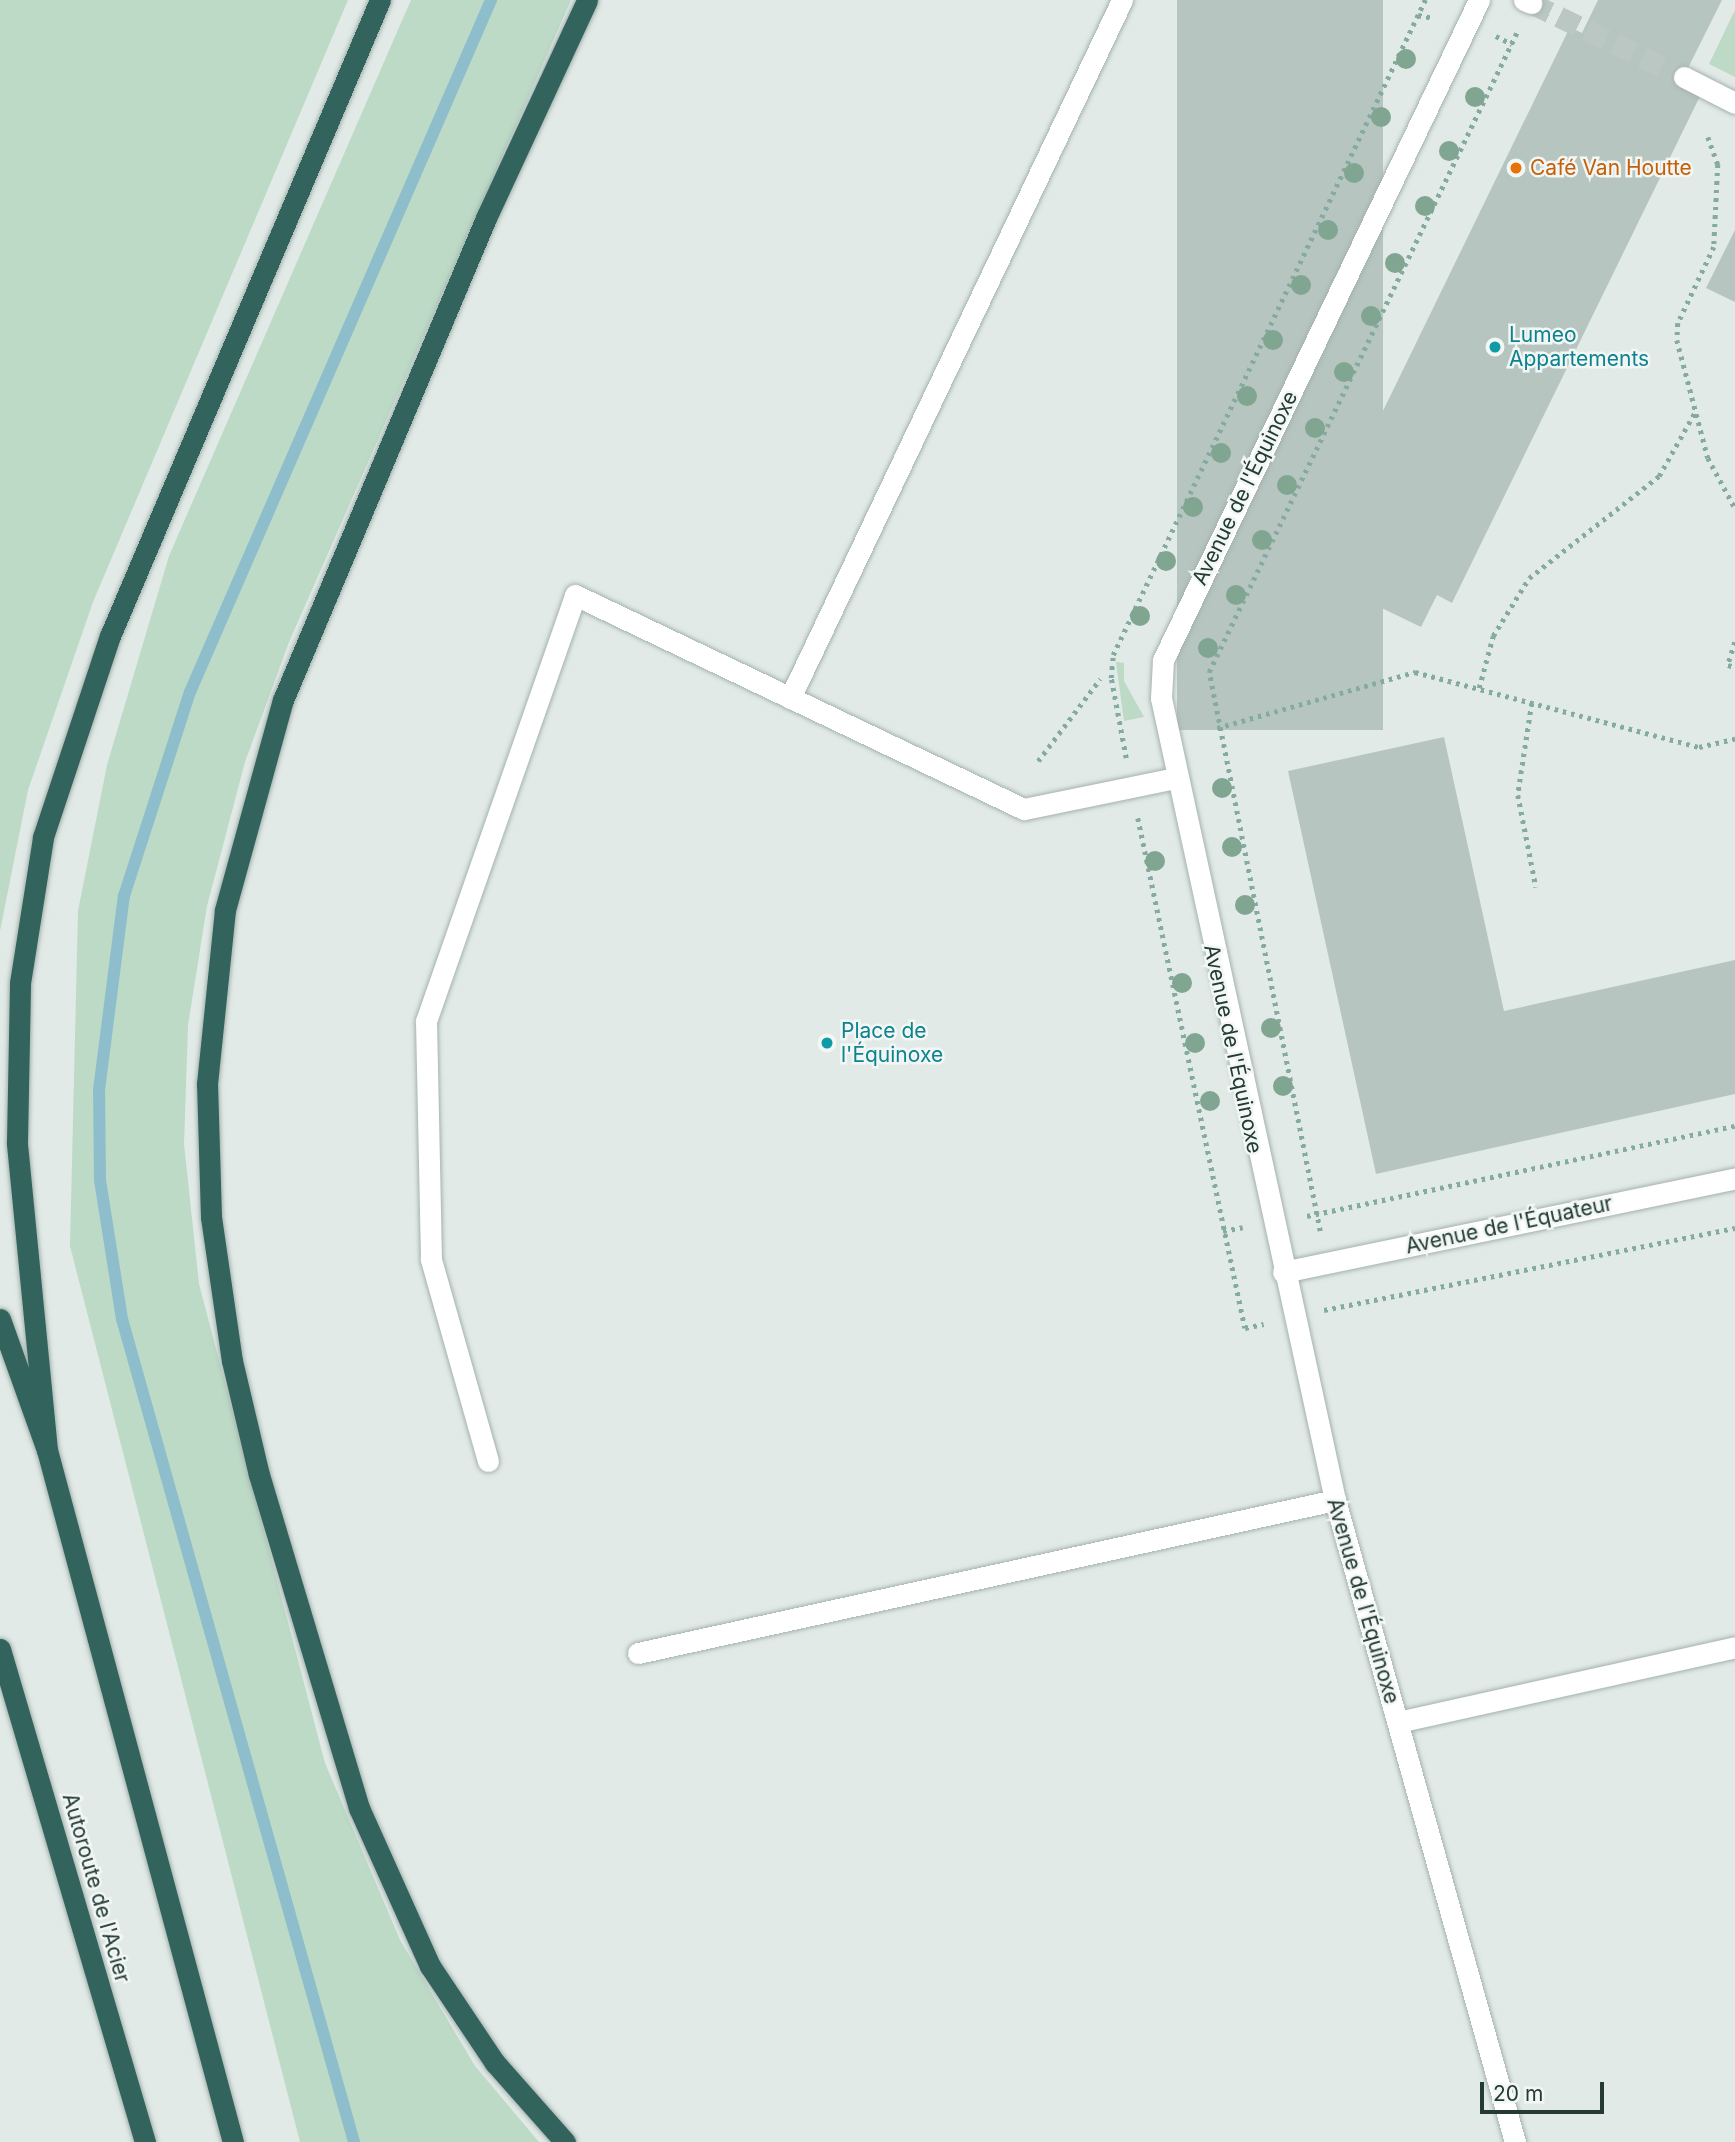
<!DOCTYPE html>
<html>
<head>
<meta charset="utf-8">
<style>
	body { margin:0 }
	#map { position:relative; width:1735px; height:2142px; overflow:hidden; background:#e1eae7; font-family:Inter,sans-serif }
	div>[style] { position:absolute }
	.green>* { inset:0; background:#bcdac6 }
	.stream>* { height:12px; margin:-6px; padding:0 6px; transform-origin:6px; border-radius:6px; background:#8ebecb }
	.building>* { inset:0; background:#b7c5c0; transform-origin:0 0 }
	.minor-tunnel>* { height:21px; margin-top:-10.5px; transform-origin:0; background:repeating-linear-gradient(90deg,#bbc7c3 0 21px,transparent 0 31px) }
	.path>* { height:4.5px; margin-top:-2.25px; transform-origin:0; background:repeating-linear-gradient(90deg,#85aba1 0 3.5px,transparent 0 8.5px) }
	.roads { filter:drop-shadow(0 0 2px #a4b2ae) drop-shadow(0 0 2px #a4b2ae) }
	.service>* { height:21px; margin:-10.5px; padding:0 10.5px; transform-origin:10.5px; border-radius:10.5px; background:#fff }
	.minor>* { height:21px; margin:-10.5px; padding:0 10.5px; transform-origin:10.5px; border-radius:10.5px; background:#fff }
	.motorway>* { height:21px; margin:-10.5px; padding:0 10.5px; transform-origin:10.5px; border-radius:10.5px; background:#32635c }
	.trees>* { width:20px; height:20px; margin:-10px; border-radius:50%; background:#80a591 }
	.dots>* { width:19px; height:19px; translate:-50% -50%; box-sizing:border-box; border:4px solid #f2f7f5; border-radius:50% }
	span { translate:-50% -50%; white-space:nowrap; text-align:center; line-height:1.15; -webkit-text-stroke:5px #f2f7f5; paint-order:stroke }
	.food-label { font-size:21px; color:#c56008 }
	.left { translate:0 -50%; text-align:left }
	.culture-label { font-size:21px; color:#0d838f }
	.street-label { font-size:21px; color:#233a35 }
	.scale { position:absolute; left:1480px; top:2082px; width:124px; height:32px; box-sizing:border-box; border:4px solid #233a35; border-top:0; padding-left:9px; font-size:21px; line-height:24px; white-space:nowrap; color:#233a35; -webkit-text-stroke:5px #f2f7f5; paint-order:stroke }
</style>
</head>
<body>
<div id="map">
	<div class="green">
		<i style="clip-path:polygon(0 0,348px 0,93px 602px,28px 790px,0 931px)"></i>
		<i style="clip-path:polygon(411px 0,571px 0,289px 642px,245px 762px,207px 906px,188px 1025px,184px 1144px,199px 1284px,325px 1763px,400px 1940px,475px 2066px,539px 2142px,300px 2142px,70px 1246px,78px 911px,107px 765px,169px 556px)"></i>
		<i style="clip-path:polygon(1735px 10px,1735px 77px,1709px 64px)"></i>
		<i style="clip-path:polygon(1208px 642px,1216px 645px,1202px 678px,1208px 705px,1185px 709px,1186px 691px)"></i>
		<i style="clip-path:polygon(1116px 662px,1124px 663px,1124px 681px,1144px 717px,1124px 721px)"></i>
	</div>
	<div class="stream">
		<i style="left:354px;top:2142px;width:855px;rotate:-105.74deg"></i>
		<i style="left:122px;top:1319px;width:141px;rotate:-99deg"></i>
		<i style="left:100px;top:1180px;width:90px;rotate:-90.6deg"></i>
		<i style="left:99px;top:1090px;width:196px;rotate:-82.7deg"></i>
		<i style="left:124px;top:896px;width:214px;rotate:-72.1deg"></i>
		<i style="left:190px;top:692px;width:755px;rotate:-66.49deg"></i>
	</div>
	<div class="building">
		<i style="left:1177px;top:0;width:206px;height:730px"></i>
		<i style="clip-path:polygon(1598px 0,1722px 0,1682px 80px,1703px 90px,1452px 603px,1437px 595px,1421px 627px,1305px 571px,1570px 27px,1582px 33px)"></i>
		<i style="clip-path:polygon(1735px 230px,1735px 302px,1706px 288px)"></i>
		<i style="clip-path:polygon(1444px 737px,1504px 1011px,1735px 960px,1735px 1094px,1376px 1174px,1288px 771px)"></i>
	</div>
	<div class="minor-tunnel">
		<i style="left:1531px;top:3px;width:170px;rotate:25.8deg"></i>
	</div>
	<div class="path">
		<i style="left:1418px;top:15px;width:16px;rotate:11deg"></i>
		<i style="left:1496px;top:36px;width:18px;rotate:27deg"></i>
		<i style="left:1708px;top:137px;width:29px;rotate:70deg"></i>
		<i style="left:1718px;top:164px;width:83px;rotate:92.8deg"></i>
		<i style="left:1714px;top:247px;width:84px;rotate:115.3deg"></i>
		<i style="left:1678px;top:323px;width:17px;rotate:93deg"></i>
		<i style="left:1677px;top:340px;width:122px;rotate:75.3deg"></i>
		<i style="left:1708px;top:458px;width:57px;rotate:61.6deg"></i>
		<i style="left:1735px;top:642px;width:24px;rotate:107deg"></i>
		<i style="left:1728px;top:665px;width:7px;rotate:16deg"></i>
		<i style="left:1479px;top:688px;width:54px;rotate:-74.9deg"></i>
		<i style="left:1493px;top:636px;width:68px;rotate:-58.2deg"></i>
		<i style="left:1529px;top:578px;width:165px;rotate:-38.1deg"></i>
		<i style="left:1659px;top:476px;width:73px;rotate:-60.6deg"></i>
		<i style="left:1532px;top:703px;width:93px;rotate:98.7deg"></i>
		<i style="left:1518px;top:795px;width:94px;rotate:78.9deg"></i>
		<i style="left:1217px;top:728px;width:206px;rotate:-15.8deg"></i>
		<i style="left:1415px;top:672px;width:294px;rotate:14.8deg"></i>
		<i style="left:1699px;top:747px;width:37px;rotate:-13deg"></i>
		<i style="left:1126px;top:758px;width:81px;rotate:-100.6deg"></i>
		<i style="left:1111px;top:678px;width:23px;rotate:-85deg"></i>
		<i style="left:1113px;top:655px;width:726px;rotate:-64.53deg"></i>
		<i style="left:1038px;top:761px;width:103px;rotate:-52.9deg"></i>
		<i style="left:1138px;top:818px;width:521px;rotate:78.15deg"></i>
		<i style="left:1245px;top:1328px;width:19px;rotate:-12deg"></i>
		<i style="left:1307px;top:1216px;width:437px;rotate:-11.9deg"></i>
		<i style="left:1223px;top:1231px;width:20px;rotate:-11deg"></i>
		<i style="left:1320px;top:1231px;width:570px;rotate:-101.23deg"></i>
		<i style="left:1209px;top:672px;width:712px;rotate:-64.3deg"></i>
		<i style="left:1324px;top:1310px;width:419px;rotate:-11.3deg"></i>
	</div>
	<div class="roads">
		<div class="service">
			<i style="left:790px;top:698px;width:773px;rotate:-64.56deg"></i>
			<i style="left:488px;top:1461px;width:210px;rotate:-105.8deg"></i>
			<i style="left:431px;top:1259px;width:238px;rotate:-91.2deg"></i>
			<i style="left:426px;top:1021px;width:451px;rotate:-70.7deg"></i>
			<i style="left:575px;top:595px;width:497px;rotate:25.5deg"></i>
			<i style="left:1024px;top:809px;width:154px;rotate:-11.6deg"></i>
			<i style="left:638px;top:1653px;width:714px;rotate:-12.38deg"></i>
			<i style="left:1398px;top:1722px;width:345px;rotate:-12.5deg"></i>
		</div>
		<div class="minor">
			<i style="left:1479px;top:0;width:732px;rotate:115.58deg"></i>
			<i style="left:1163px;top:660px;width:38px;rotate:93deg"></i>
			<i style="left:1161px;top:698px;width:821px;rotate:77.76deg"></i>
			<i style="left:1335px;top:1500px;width:667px;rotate:74.34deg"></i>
			<i style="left:1524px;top:0;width:8px;rotate:23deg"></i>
			<i style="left:1684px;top:77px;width:57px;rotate:27deg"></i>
			<i style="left:1283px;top:1272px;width:462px;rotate:-11.7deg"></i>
		</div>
		<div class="motorway">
			<i style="left:0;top:1319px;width:139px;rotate:70.3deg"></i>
			<i style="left:47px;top:1450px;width:717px;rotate:74.96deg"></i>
			<i style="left:47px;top:1450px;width:309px;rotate:-95.6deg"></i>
			<i style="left:17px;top:1142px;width:159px;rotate:-88.9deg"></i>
			<i style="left:20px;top:983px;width:148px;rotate:-81deg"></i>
			<i style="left:43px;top:837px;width:212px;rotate:-71.6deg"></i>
			<i style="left:110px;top:636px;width:691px;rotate:-67deg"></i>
			<i style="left:0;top:1649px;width:514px;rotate:73.61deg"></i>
			<i style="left:565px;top:2142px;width:106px;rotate:-131.5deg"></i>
			<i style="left:495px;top:2063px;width:117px;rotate:-123.8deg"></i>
			<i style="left:430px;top:1966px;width:173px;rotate:-114.2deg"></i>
			<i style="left:359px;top:1808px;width:348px;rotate:-106.7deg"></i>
			<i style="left:259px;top:1475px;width:117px;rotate:-103.3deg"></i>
			<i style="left:232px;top:1361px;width:146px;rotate:-98.3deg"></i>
			<i style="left:211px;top:1217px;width:133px;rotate:-91.7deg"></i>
			<i style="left:207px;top:1084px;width:175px;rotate:-84.1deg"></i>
			<i style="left:225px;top:910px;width:218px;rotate:-74.6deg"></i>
			<i style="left:283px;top:700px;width:523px;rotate:-67.16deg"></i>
			<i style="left:486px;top:218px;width:240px;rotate:-65.1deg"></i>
		</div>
	</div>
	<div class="trees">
		<i style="left:1406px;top:59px"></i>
		<i style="left:1475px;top:97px"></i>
		<i style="left:1381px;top:117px"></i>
		<i style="left:1449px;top:151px"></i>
		<i style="left:1354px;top:173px"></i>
		<i style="left:1425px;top:206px"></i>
		<i style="left:1328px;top:230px"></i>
		<i style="left:1395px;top:263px"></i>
		<i style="left:1301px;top:285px"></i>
		<i style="left:1371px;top:316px"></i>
		<i style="left:1273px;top:340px"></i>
		<i style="left:1344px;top:372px"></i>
		<i style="left:1247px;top:396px"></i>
		<i style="left:1315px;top:428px"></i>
		<i style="left:1221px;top:453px"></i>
		<i style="left:1287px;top:485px"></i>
		<i style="left:1193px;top:507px"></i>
		<i style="left:1262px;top:540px"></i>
		<i style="left:1166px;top:561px"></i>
		<i style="left:1236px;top:595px"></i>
		<i style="left:1140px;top:616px"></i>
		<i style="left:1208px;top:648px"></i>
		<i style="left:1222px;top:788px"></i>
		<i style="left:1232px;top:847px"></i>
		<i style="left:1155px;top:861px"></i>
		<i style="left:1245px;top:905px"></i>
		<i style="left:1182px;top:983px"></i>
		<i style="left:1271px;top:1028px"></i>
		<i style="left:1195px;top:1043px"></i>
		<i style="left:1283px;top:1086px"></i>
		<i style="left:1210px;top:1101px"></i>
	</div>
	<div class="dots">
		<i style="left:1516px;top:168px;background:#e8710a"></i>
		<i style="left:1495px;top:347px;background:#0f9aa8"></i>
		<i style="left:827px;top:1043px;background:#0f9aa8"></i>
	</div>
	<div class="food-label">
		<span class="left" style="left:1530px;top:168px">Café Van Houtte</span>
	</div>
	<div class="culture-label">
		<span class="left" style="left:1509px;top:347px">Lumeo<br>Appartements</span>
		<span class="left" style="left:841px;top:1043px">Place de<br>l'Équinoxe</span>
	</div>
	<div class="street-label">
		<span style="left:1245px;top:488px;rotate:-64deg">Avenue de l'Équinoxe</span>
		<span style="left:1233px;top:1049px;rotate:78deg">Avenue de l'Équinoxe</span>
		<span style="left:1509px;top:1225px;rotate:-12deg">Avenue de l'Équateur</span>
		<span style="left:1363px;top:1601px;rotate:74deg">Avenue de l'Équinoxe</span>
		<span style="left:96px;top:1888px;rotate:74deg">Autoroute de l'Acier</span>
	</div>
	<div class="scale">20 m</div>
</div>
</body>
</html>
